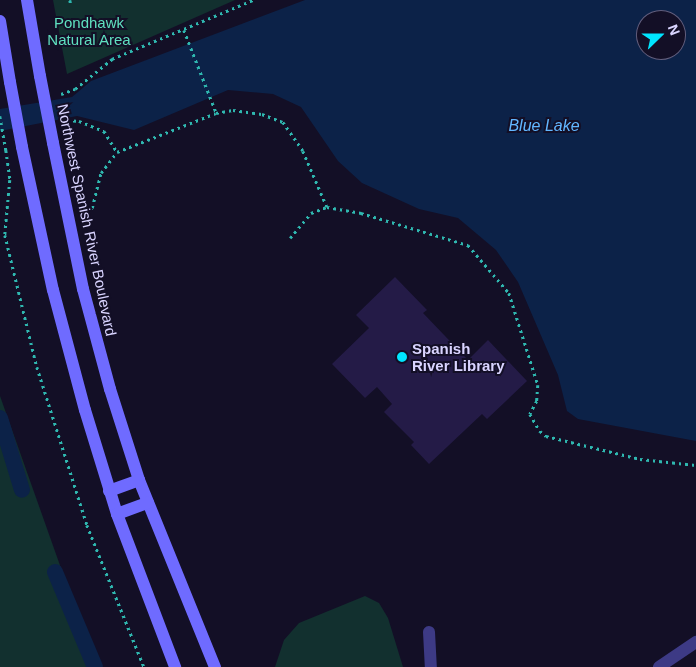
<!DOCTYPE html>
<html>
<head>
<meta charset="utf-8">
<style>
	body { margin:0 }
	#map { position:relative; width:696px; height:667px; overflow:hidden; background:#130f26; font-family:Helvetica,sans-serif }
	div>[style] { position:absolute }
	.green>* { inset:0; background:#12302f }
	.water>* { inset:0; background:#0c2248 }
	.canal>* { height:16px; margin:-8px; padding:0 8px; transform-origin:8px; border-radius:8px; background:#0c2248 }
	.building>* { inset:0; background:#241b47 }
	.path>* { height:2.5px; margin-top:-1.25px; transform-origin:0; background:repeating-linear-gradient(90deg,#2fb8b0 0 2.5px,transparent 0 6.5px) }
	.minor>* { height:12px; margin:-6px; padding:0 6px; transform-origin:6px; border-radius:6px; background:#3d3a85 }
	.secondary>* { height:12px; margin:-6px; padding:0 6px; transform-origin:6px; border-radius:6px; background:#6f6bff }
	.path-bridge>* { height:2.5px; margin-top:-1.25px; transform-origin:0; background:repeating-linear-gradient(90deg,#2fb8b0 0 2.5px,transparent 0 6.5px) }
	.secondary-bridge>* { height:12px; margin:-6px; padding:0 6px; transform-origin:6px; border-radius:6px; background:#6f6bff }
	.dots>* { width:14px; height:14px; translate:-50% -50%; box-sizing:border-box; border:2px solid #130f26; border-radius:50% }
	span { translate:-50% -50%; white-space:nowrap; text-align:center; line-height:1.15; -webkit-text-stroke:4px #130f26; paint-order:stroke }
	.park-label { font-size:15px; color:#5fe0c0 }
	.street-label { font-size:15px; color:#d9d4ff }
	.poi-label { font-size:15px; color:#d9d4ff; font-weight:700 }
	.left { translate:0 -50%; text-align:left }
	.water-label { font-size:16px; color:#62b6ff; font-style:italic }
	.north { position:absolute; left:636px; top:10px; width:50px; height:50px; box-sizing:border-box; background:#130f26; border:1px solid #625e7d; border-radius:50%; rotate:68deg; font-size:14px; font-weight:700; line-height:20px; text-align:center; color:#d9d4ff }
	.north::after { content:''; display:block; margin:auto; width:18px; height:22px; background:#00e5ff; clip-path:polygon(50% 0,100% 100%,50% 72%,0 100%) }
</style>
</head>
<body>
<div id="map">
	<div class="green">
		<i style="clip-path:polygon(53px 0,235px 0,67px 74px)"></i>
		<i style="clip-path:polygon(0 396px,96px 667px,0 667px)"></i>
		<i style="clip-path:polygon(365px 596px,379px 603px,388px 618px,403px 667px,275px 667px,284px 640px,299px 623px)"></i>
	</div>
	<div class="water">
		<i style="clip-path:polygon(evenodd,305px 0,696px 0,696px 441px,578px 419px,567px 411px,558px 375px,518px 282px,496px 250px,458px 218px,419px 209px,362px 183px,338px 161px,301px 107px,273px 94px,228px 90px,134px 130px,77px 116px,0 131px,0 109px,72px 97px,91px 81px,305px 0,646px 20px,676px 20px,676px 50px,646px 50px,646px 20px)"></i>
	</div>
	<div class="canal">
		<i style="left:0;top:418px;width:75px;rotate:73deg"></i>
		<i style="left:55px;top:572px;width:103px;rotate:67.2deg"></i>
	</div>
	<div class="building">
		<i style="clip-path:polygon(395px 277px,427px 310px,423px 313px,468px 360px,488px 340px,527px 381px,487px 419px,482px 414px,429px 464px,411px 445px,414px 442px,384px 412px,392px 404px,377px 387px,365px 398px,332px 364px,369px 328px,356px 315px)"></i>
	</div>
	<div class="path">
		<i style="left:70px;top:0;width:5px;rotate:79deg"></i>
		<i style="left:184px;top:30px;width:88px;rotate:68.7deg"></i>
		<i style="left:61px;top:94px;width:15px;rotate:-20deg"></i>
		<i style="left:75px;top:89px;width:48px;rotate:-39deg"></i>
		<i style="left:112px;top:59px;width:153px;rotate:-22.7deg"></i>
		<i style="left:67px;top:120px;width:12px;rotate:5deg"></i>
		<i style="left:79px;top:121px;width:27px;rotate:22deg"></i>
		<i style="left:104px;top:131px;width:25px;rotate:58deg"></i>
		<i style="left:6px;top:150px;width:30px;rotate:82deg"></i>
		<i style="left:10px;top:180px;width:55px;rotate:95.2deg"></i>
		<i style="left:5px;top:235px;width:136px;rotate:76.4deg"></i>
		<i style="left:37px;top:367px;width:166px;rotate:72.4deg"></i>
		<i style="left:87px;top:525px;width:153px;rotate:68.1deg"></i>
		<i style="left:82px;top:218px;width:14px;rotate:-45deg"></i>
		<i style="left:92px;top:208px;width:36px;rotate:-76deg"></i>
		<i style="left:101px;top:173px;width:26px;rotate:-53deg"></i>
		<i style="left:117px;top:152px;width:106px;rotate:-21.5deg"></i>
		<i style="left:216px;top:113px;width:17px;rotate:-10deg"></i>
		<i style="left:233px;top:110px;width:29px;rotate:8deg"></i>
		<i style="left:262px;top:114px;width:22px;rotate:21deg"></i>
		<i style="left:283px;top:122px;width:35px;rotate:55deg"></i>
		<i style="left:303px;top:151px;width:61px;rotate:66.8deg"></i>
		<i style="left:290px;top:238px;width:33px;rotate:-50deg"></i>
		<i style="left:311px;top:213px;width:17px;rotate:-21deg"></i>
		<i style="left:327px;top:207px;width:35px;rotate:10deg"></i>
		<i style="left:361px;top:213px;width:112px;rotate:16.7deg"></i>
		<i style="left:468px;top:245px;width:63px;rotate:49.5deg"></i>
		<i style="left:509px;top:293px;width:96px;rotate:72.5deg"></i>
		<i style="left:538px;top:385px;width:16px;rotate:94deg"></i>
		<i style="left:537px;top:401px;width:15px;rotate:118deg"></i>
		<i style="left:530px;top:414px;width:20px;rotate:60deg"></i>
		<i style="left:540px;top:431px;width:8px;rotate:40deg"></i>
		<i style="left:546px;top:436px;width:97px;rotate:13.7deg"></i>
		<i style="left:640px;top:459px;width:56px;rotate:6.1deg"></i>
	</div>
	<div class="minor">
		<i style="left:429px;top:632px;width:35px;rotate:87deg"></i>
		<i style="left:659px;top:667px;width:45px;rotate:-34deg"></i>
	</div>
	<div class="secondary">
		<i style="left:27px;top:0;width:77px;rotate:80.3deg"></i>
		<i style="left:0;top:21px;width:62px;rotate:80.7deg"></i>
		<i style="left:53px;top:143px;width:149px;rotate:78.4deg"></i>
		<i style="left:83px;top:289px;width:104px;rotate:74.9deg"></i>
		<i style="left:110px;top:389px;width:96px;rotate:72.3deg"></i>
		<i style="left:139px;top:480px;width:202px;rotate:67.9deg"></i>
		<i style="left:22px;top:147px;width:146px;rotate:77.8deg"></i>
		<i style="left:53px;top:290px;width:124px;rotate:75.1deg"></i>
		<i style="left:85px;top:410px;width:109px;rotate:72.9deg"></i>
		<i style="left:117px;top:514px;width:164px;rotate:69.2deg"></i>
		<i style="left:109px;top:491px;width:32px;rotate:-20deg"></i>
		<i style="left:117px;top:514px;width:33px;rotate:-20deg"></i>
	</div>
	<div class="path-bridge">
		<i style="left:0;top:116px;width:35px;rotate:80deg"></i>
	</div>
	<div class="secondary-bridge">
		<i style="left:40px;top:76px;width:68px;rotate:79deg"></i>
		<i style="left:10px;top:82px;width:66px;rotate:79.5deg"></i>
	</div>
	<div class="dots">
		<i style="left:402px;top:357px;background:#00e5ff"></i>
	</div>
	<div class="park-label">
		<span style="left:89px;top:31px">Pondhawk<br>Natural Area</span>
	</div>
	<div class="street-label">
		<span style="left:87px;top:220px;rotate:78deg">Northwest Spanish River Boulevard</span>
	</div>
	<div class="poi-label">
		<span class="left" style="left:412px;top:357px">Spanish<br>River Library</span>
	</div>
	<div class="water-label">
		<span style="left:544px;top:126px">Blue Lake</span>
	</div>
	<div class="north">N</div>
</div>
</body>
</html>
